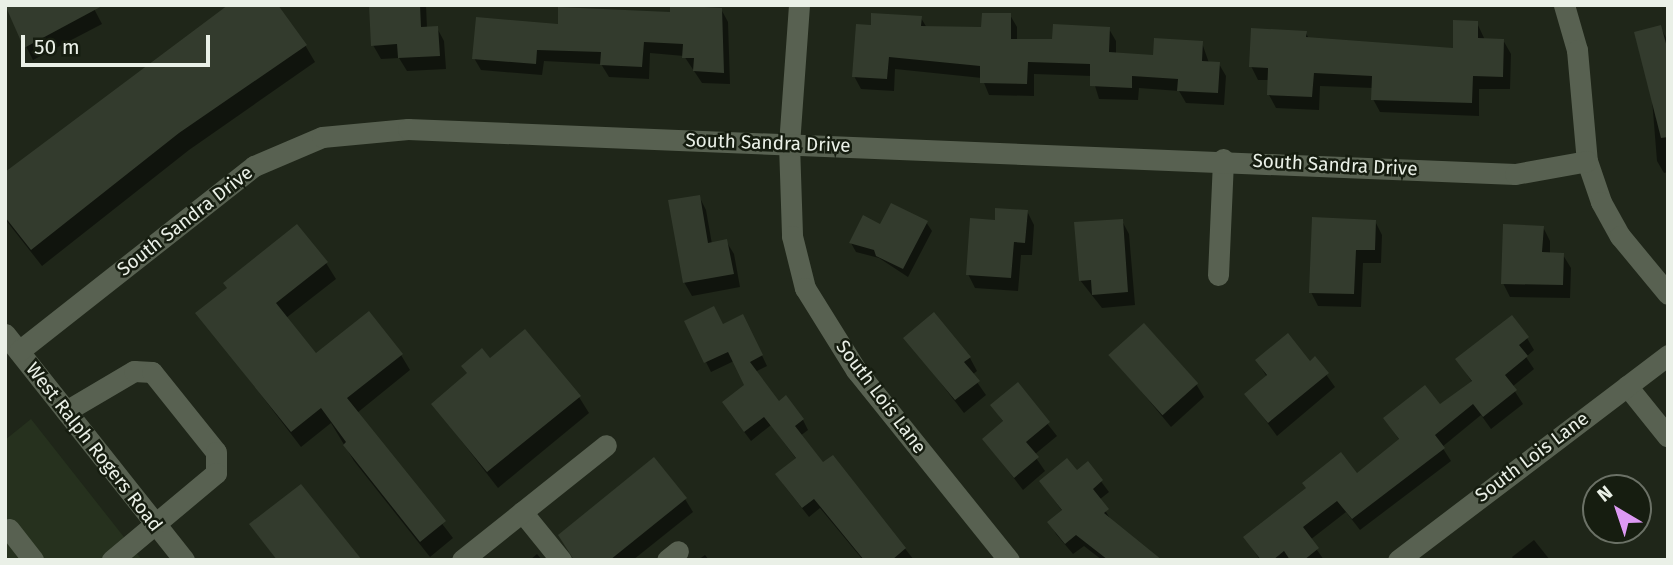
<!DOCTYPE html>
<html>
<head>
<meta charset="utf-8">
<style>
	body { margin:0 }
	#map { position:relative; width:1673px; height:565px; overflow:hidden; background:#1f2619; font-family:"Fira Sans",sans-serif }
	div>[style] { position:absolute }
	.built>* { inset:0; background:#26311e }
	.shadow>* { inset:0; background:#0007 }
	.building>* { inset:0; background:#333b2d; transform-origin:0 0 }
	.minor>* { height:21px; margin:-10.5px; padding:0 10.5px; transform-origin:10.5px; border-radius:10.5px; background:#586151 }
	span { translate:-50% -50%; white-space:nowrap; text-align:center; line-height:1.15; -webkit-text-stroke:5px #161d10; paint-order:stroke }
	.street-label { font-size:19px; color:#eaf0e7 }
	.frame { position:absolute; inset:0; border:7px solid #eaf0e7; pointer-events:none }
	.north { position:absolute; left:1582px; top:474px; width:70px; height:70px; box-sizing:border-box; background:#161d10; border:2px solid #6b7166; border-radius:50%; rotate:321deg; font-size:19px; font-weight:700; line-height:28px; text-align:center; color:#eaf0e7 }
	.north::after { content:''; display:block; margin:auto; width:24px; height:32px; background:#dd99f3; clip-path:polygon(50% 0,100% 100%,50% 72%,0 100%) }
	.scale { position:absolute; left:21px; top:35px; width:189px; height:32px; box-sizing:border-box; border:4px solid #eaf0e7; border-top:0; padding-left:9px; font-size:21px; line-height:24px; white-space:nowrap; color:#eaf0e7; -webkit-text-stroke:5px #161d10; paint-order:stroke }
</style>
</head>
<body>
<div id="map">
	<div class="built">
		<i style="clip-path:polygon(31px 419px,142px 560px,5px 560px,5px 440px)"></i>
	</div>
	<div class="shadow">
		<i style="clip-path:polygon(5px 5px,92px 5px,102px 24px,33px 60px)"></i>
		<i style="clip-path:polygon(231px 5px,305px 45px,315px 62px,189px 150px,42px 266px,5px 219px,5px 174px)"></i>
		<i style="clip-path:polygon(371px 5px,426px 5px,427px 28px,437px 28px,444px 41px,446px 69px,407px 71px,399px 58px,381px 59px,373px 45px)"></i>
		<i style="clip-path:polygon(721px 9px,728px 22px,730px 84px,702px 83px,684px 56px,650px 53px,649px 79px,609px 77px,601px 64px,544px 61px,542px 75px,481px 70px,474px 58px,559px 26px)"></i>
		<i style="clip-path:polygon(1010px 15px,1017px 27px,1017px 41px,1054px 41px,1109px 29px,1116px 41px,1116px 54px,1155px 56px,1202px 43px,1209px 63px,1219px 64px,1226px 76px,1224px 105px,1186px 103px,1179px 91px,1139px 88px,1138px 100px,1099px 99px,1092px 76px,1034px 74px,1034px 96px,989px 95px,982px 78px,895px 69px,894px 91px,861px 89px,854px 76px,872px 27px,921px 18px,927px 28px,983px 29px)"></i>
		<i style="clip-path:polygon(1477px 23px,1485px 40px,1503px 40px,1511px 54px,1510px 89px,1479px 89px,1479px 116px,1380px 112px,1373px 99px,1373px 88px,1320px 86px,1319px 110px,1276px 108px,1269px 95px,1269px 80px,1258px 80px,1251px 66px,1306px 33px,1309px 39px,1455px 49px)"></i>
		<i style="clip-path:polygon(1660px 27px,1668px 41px,1668px 172px,1664px 173px,1657px 161px,1652px 99px)"></i>
		<i style="clip-path:polygon(699px 196px,706px 210px,712px 244px,726px 241px,734px 254px,740px 287px,692px 296px,684px 282px)"></i>
		<i style="clip-path:polygon(1027px 211px,1034px 225px,1032px 255px,1021px 255px,1018px 291px,975px 288px,968px 274px,996px 222px)"></i>
		<i style="clip-path:polygon(1122px 221px,1129px 234px,1135px 305px,1102px 308px,1080px 280px)"></i>
		<i style="clip-path:polygon(1375px 221px,1382px 235px,1381px 263px,1363px 263px,1361px 307px,1318px 306px,1311px 292px)"></i>
		<i style="clip-path:polygon(926px 222px,932px 231px,908px 277px,879px 258px,856px 252px,851px 243px,881px 226px)"></i>
		<i style="clip-path:polygon(1543px 227px,1550px 241px,1550px 254px,1563px 255px,1571px 268px,1570px 298px,1510px 297px,1503px 283px)"></i>
		<i style="clip-path:polygon(326px 263px,336px 279px,286px 318px,316px 356px,401px 355px,410px 370px,357px 413px,453px 538px,430px 557px,354px 461px,331px 423px,301px 447px,198px 313px)"></i>
		<i style="clip-path:polygon(723px 326px,748px 326px,767px 366px,755px 372px,779px 403px,803px 420px,808px 430px,800px 436px,823px 465px,833px 457px,914px 560px,863px 560px,820px 508px,809px 517px,783px 484px,797px 460px,771px 425px,751px 441px,730px 413px,746px 386px,734px 361px,711px 372px,706px 362px)"></i>
		<i style="clip-path:polygon(906px 338px,970px 358px,977px 371px,972px 375px,986px 395px,964px 413px)"></i>
		<i style="clip-path:polygon(1527px 338px,1534px 350px,1526px 357px,1534px 369px,1512px 387px,1523px 404px,1491px 429px,1481px 415px,1442px 447px,1451px 461px,1360px 530px,1346px 512px,1310px 540px,1324px 560px,1260px 560px,1245px 537px,1357px 475px,1400px 441px,1385px 419px,1440px 407px,1472px 382px,1457px 359px)"></i>
		<i style="clip-path:polygon(1111px 355px,1196px 384px,1204px 397px,1171px 427px)"></i>
		<i style="clip-path:polygon(1315px 359px,1335px 387px,1277px 436px,1247px 395px,1267px 377px,1257px 361px,1310px 363px)"></i>
		<i style="clip-path:polygon(490px 361px,579px 397px,589px 413px,498px 488px,433px 404px)"></i>
		<i style="clip-path:polygon(1017px 385px,1057px 436px,1034px 455px,1045px 471px,1023px 490px,984px 440px,1004px 423px,993px 406px)"></i>
		<i style="clip-path:polygon(1088px 464px,1109px 492px,1099px 500px,1112px 522px,1159px 560px,1102px 560px,1084px 546px,1073px 554px,1056px 534px,1050px 522px,1063px 512px,1041px 482px,1076px 473px)"></i>
		<i style="clip-path:polygon(685px 499px,693px 512px,633px 560px,575px 560px)"></i>
		<i style="clip-path:polygon(1534px 540px,1550px 560px,1514px 560px,1512px 557px)"></i>
		<i style="clip-path:polygon(537px 554px,542px 560px,530px 560px)"></i>
		<i style="clip-path:polygon(705px 555px,709px 560px,698px 560px)"></i>
	</div>
	<div class="building">
		<i style="clip-path:polygon(5px 5px,104px 5px,24px 48px)"></i>
		<i style="clip-path:polygon(228px 5px,278px 5px,307px 45px,179px 133px,31px 250px,5px 217px,5px 172px)"></i>
		<i style="clip-path:polygon(369px 5px,420px 5px,421px 27px,438px 26px,440px 56px,398px 58px,397px 44px,371px 46px)"></i>
		<i style="clip-path:polygon(670px 5px,722px 8px,724px 73px,693px 71px,694px 58px,682px 58px,683px 44px,644px 42px,642px 67px,600px 65px,601px 52px,537px 50px,536px 64px,472px 59px,476px 17px,558px 24px,558px 7px,670px 12px)"></i>
		<i style="clip-path:polygon(871px 13px,922px 16px,921px 26px,981px 27px,982px 13px,1011px 13px,1011px 39px,1052px 39px,1053px 24px,1110px 27px,1109px 52px,1153px 55px,1154px 38px,1203px 41px,1202px 61px,1220px 62px,1218px 93px,1177px 91px,1178px 79px,1132px 76px,1132px 88px,1090px 86px,1090px 64px,1028px 62px,1027px 84px,980px 83px,980px 66px,889px 57px,887px 79px,852px 77px,856px 24px,871px 25px)"></i>
		<i style="clip-path:polygon(1453px 20px,1478px 21px,1478px 38px,1504px 39px,1503px 77px,1473px 76px,1472px 103px,1371px 100px,1372px 76px,1314px 73px,1312px 97px,1267px 95px,1268px 68px,1249px 67px,1251px 28px,1307px 31px,1306px 37px,1453px 48px)"></i>
		<i style="clip-path:polygon(1661px 25px,1668px 51px,1668px 137px,1661px 138px,1634px 32px)"></i>
		<i style="clip-path:polygon(700px 195px,708px 243px,727px 239px,734px 274px,683px 283px,668px 200px)"></i>
		<i style="clip-path:polygon(891px 203px,928px 221px,903px 269px,876px 256px,874px 250px,849px 243px,863px 215px,880px 224px)"></i>
		<i style="clip-path:polygon(995px 208px,1028px 210px,1025px 243px,1014px 242px,1011px 278px,966px 275px,970px 218px,995px 220px)"></i>
		<i style="clip-path:polygon(1312px 217px,1376px 220px,1375px 250px,1356px 250px,1354px 294px,1309px 293px)"></i>
		<i style="clip-path:polygon(1123px 219px,1128px 292px,1092px 295px,1091px 280px,1079px 281px,1074px 222px)"></i>
		<i style="clip-path:polygon(297px 224px,328px 262px,276px 303px,316px 353px,369px 311px,403px 354px,347px 398px,446px 521px,420px 542px,343px 445px,346px 442px,321px 408px,291px 432px,195px 313px,227px 288px,223px 283px)"></i>
		<i style="clip-path:polygon(1503px 224px,1544px 226px,1542px 252px,1564px 253px,1563px 285px,1501px 284px)"></i>
		<i style="clip-path:polygon(714px 306px,723px 324px,743px 314px,763px 355px,750px 362px,779px 401px,786px 395px,804px 419px,795px 426px,823px 462px,833px 455px,906px 548px,892px 560px,864px 560px,814px 499px,802px 508px,775px 474px,796px 458px,764px 417px,744px 432px,722px 402px,744px 385px,728px 352px,704px 363px,684px 321px)"></i>
		<i style="clip-path:polygon(934px 312px,971px 357px,964px 362px,980px 381px,955px 400px,903px 338px)"></i>
		<i style="clip-path:polygon(1512px 315px,1529px 337px,1519px 345px,1528px 356px,1505px 375px,1517px 390px,1483px 417px,1473px 404px,1435px 435px,1445px 448px,1352px 519px,1337px 501px,1303px 527px,1319px 548px,1304px 560px,1290px 560px,1284px 551px,1273px 560px,1261px 560px,1243px 537px,1306px 488px,1302px 483px,1341px 452px,1357px 473px,1399px 439px,1383px 418px,1425px 385px,1440px 404px,1472px 381px,1455px 359px)"></i>
		<i style="left:1144px;top:323px;width:81px;height:48px;rotate:48deg"></i>
		<i style="clip-path:polygon(525px 329px,581px 396px,487px 472px,431px 404px,467px 373px,461px 366px,482px 348px,490px 358px)"></i>
		<i style="clip-path:polygon(1288px 333px,1310px 361px,1315px 356px,1329px 373px,1268px 423px,1244px 394px,1267px 375px,1255px 360px)"></i>
		<i style="clip-path:polygon(1018px 382px,1050px 422px,1026px 442px,1039px 457px,1014px 478px,982px 439px,1003px 421px,990px 405px)"></i>
		<i style="clip-path:polygon(654px 457px,687px 498px,610px 560px,574px 560px,558px 535px)"></i>
		<i style="clip-path:polygon(1067px 458px,1077px 470px,1088px 461px,1103px 480px,1093px 489px,1109px 509px,1104px 513px,1162px 560px,1108px 560px,1076px 535px,1065px 544px,1047px 522px,1062px 510px,1039px 481px)"></i>
		<i style="clip-path:polygon(301px 484px,362px 560px,277px 560px,249px 524px)"></i>
	</div>
	<div class="minor">
		<i style="left:799px;top:5px;width:139px;rotate:94.1deg"></i>
		<i style="left:789px;top:144px;width:92px;rotate:88.1deg"></i>
		<i style="left:792px;top:236px;width:54px;rotate:76deg"></i>
		<i style="left:805px;top:288px;width:97px;rotate:58.1deg"></i>
		<i style="left:856px;top:370px;width:244px;rotate:51.2deg"></i>
		<i style="left:1564px;top:5px;width:47px;rotate:73.9deg"></i>
		<i style="left:1577px;top:50px;width:111px;rotate:84.9deg"></i>
		<i style="left:1587px;top:161px;width:43px;rotate:71.1deg"></i>
		<i style="left:1601px;top:202px;width:39px;rotate:61deg"></i>
		<i style="left:1620px;top:236px;width:75px;rotate:50.4deg"></i>
		<i style="left:1218px;top:275px;width:116px;rotate:-87.5deg"></i>
		<i style="left:5px;top:334px;width:288px;rotate:51.6deg"></i>
		<i style="left:19px;top:351px;width:299px;rotate:-38.2deg"></i>
		<i style="left:254px;top:166px;width:74px;rotate:-23.1deg"></i>
		<i style="left:322px;top:137px;width:86px;rotate:-5.3deg"></i>
		<i style="left:408px;top:129px;width:1108px;rotate:2.33deg"></i>
		<i style="left:1515px;top:174px;width:73px;rotate:-10.2deg"></i>
		<i style="left:1627px;top:386px;width:65px;rotate:51.2deg"></i>
		<i style="left:66px;top:411px;width:79px;rotate:-30.5deg"></i>
		<i style="left:134px;top:371px;width:18px;rotate:3deg"></i>
		<i style="left:152px;top:372px;width:102px;rotate:51.3deg"></i>
		<i style="left:216px;top:452px;width:21px;rotate:90deg"></i>
		<i style="left:216px;top:473px;width:136px;rotate:140.1deg"></i>
		<i style="left:522px;top:512px;width:62px;rotate:50.9deg"></i>
		<i style="left:9px;top:529px;width:39px;rotate:52deg"></i>
		<i style="left:462px;top:560px;width:184px;rotate:-38.6deg"></i>
		<i style="left:667px;top:560px;width:14px;rotate:-39deg"></i>
		<i style="left:1398px;top:560px;width:339px;rotate:-37.2deg"></i>
	</div>
	<div class="street-label">
		<span style="left:768px;top:143px;rotate:2deg">South Sandra Drive</span>
		<span style="left:1335px;top:165px;rotate:3deg">South Sandra Drive</span>
		<span style="left:185px;top:221px;rotate:-38deg">South Sandra Drive</span>
		<span style="left:881px;top:397px;rotate:53deg">South Lois Lane</span>
		<span style="left:94px;top:447px;rotate:52deg">West Ralph Rogers Road</span>
		<span style="left:1532px;top:457px;rotate:-37deg">South Lois Lane</span>
	</div>
	<div class="frame"></div>
	<div class="north">N</div>
	<div class="scale">50 m</div>
</div>
</body>
</html>
